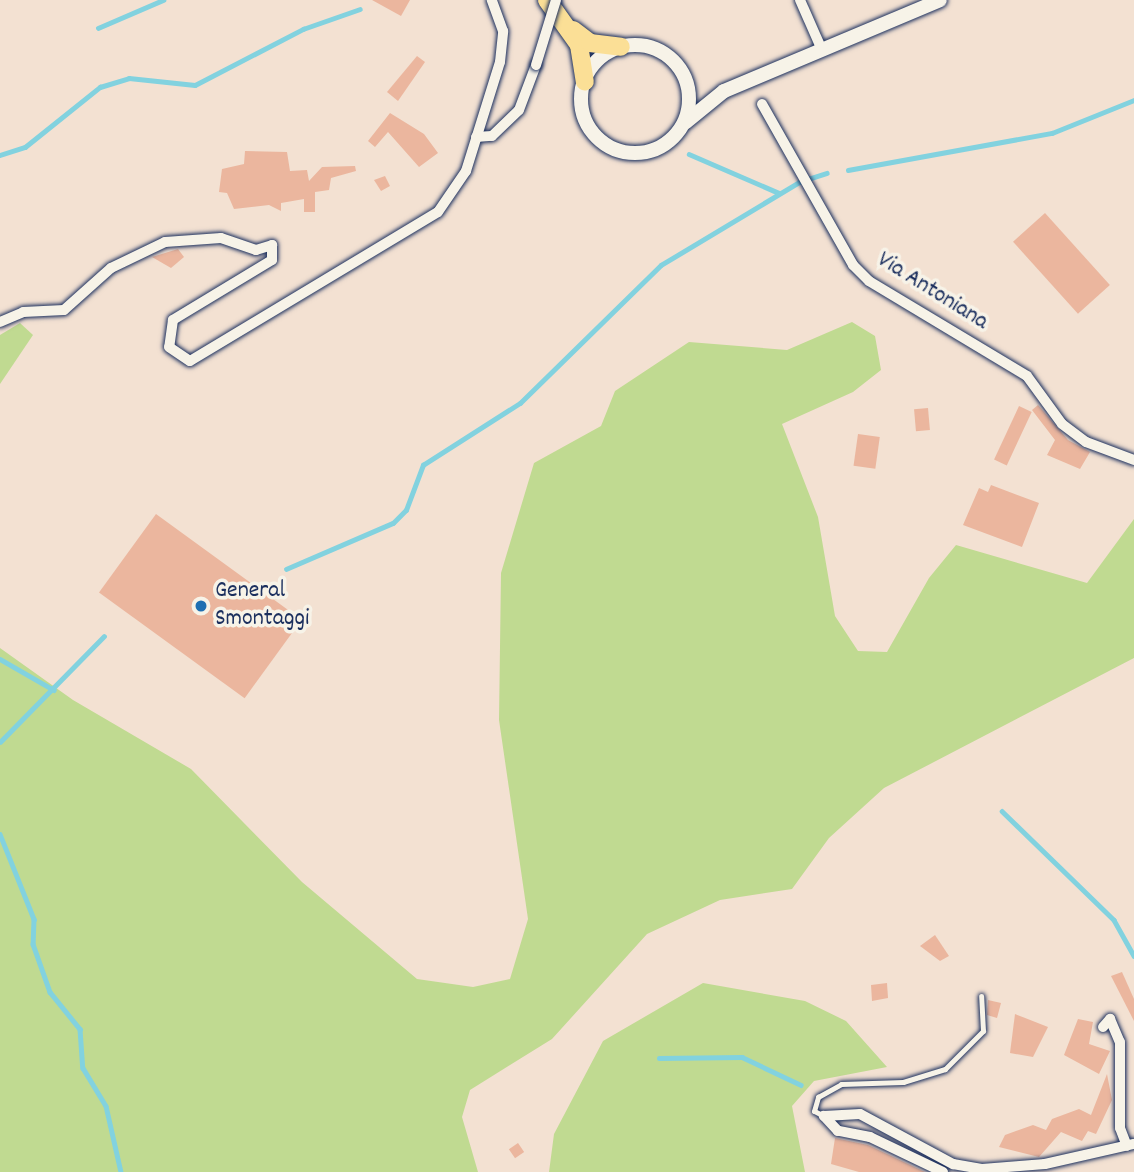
<!DOCTYPE html>
<html>
<head>
<meta charset="utf-8">
<style>
	body { margin:0 }
	#map { position:relative; width:1134px; height:1172px; overflow:hidden; background:#f3e1d2; font-family:Dekko,sans-serif }
	div>[style] { position:absolute }
	.green>* { inset:0; background:#c0da91 }
	.stream>* { height:4.5px; margin:-2.25px; padding:0 2.25px; transform-origin:2.25px; border-radius:2.25px; background:#82d2df }
	.building>* { inset:0; background:#ebb69e; transform-origin:0 0 }
	.roads { filter:drop-shadow(0 0 2px #1b2f5e) drop-shadow(0 0 2px #1b2f5e) }
	.service>* { height:5px; margin:-2.5px; padding:0 2.5px; transform-origin:2.5px; border-radius:2.5px; background:#f7f3e8 }
	.minor>* { height:10px; margin:-5px; padding:0 5px; transform-origin:5px; border-radius:5px; background:#f7f3e8 }
	.tertiary>* { height:14px; margin:-7px; padding:0 7px; transform-origin:7px; border-radius:7px; background:#f7f3e8 }
	.tertiary>.ring { margin:-7px; padding:0; box-sizing:content-box; background:none; border:14px solid #f7f3e8; border-radius:50% }
	.primary>* { height:18px; margin:-9px; padding:0 9px; transform-origin:9px; border-radius:9px; background:#fbdf96 }
	.bridges { filter:drop-shadow(0 0 2px #1b2f5e) drop-shadow(0 0 2px #1b2f5e) }
	.minor-bridge>* { height:10px; margin:-5px; padding:0 5px; transform-origin:5px; border-radius:5px; background:#f7f3e8 }
	.dots>* { width:19px; height:19px; translate:-50% -50%; box-sizing:border-box; border:4px solid #f7f3e8; border-radius:50% }
	span { translate:-50% -50%; white-space:nowrap; text-align:center; line-height:1.15; -webkit-text-stroke:7px #f7f3e8; paint-order:stroke }
	.street-label { font-size:24px; color:#1b2f5e }
	.poi-label { font-size:24px; color:#1b2f5e }
	.left { translate:0 -50%; text-align:left }
</style>
</head>
<body>
<div id="map">
	<div class="green">
		<i style="clip-path:polygon(852px 322px,875px 336px,881px 370px,853px 392px,782px 424px,818px 517px,835px 616px,858px 651px,887px 652px,929px 578px,956px 545px,1087px 583px,1134px 519px,1134px 658px,884px 788px,829px 838px,792px 889px,720px 900px,647px 934px,552px 1039px,470px 1090px,462px 1117px,478px 1172px,0 1172px,0 648px,73px 700px,191px 769px,302px 882px,417px 979px,473px 987px,510px 979px,528px 919px,499px 720px,501px 573px,534px 463px,601px 426px,615px 391px,689px 342px,787px 350px)"></i>
		<i style="clip-path:polygon(20px 323px,33px 335px,0 384px,0 335px)"></i>
		<i style="clip-path:polygon(703px 983px,805px 1001px,846px 1021px,887px 1067px,814px 1081px,792px 1106px,805px 1172px,549px 1172px,554px 1134px,603px 1041px)"></i>
	</div>
	<div class="stream">
		<i style="left:98px;top:28px;width:71px;rotate:-23.3deg"></i>
		<i style="left:689px;top:154px;width:98px;rotate:23.4deg"></i>
		<i style="left:0;top:155px;width:26px;rotate:-18deg"></i>
		<i style="left:25px;top:147px;width:96px;rotate:-38.7deg"></i>
		<i style="left:100px;top:87px;width:30px;rotate:-17deg"></i>
		<i style="left:129px;top:78px;width:66px;rotate:6.1deg"></i>
		<i style="left:195px;top:85px;width:122px;rotate:-27.4deg"></i>
		<i style="left:303px;top:29px;width:60px;rotate:-19.3deg"></i>
		<i style="left:848px;top:170px;width:207px;rotate:-10.3deg"></i>
		<i style="left:1052px;top:133px;width:88px;rotate:-21.9deg"></i>
		<i style="left:286px;top:569px;width:116px;rotate:-23.3deg"></i>
		<i style="left:393px;top:523px;width:18px;rotate:-45deg"></i>
		<i style="left:406px;top:510px;width:48px;rotate:-69.3deg"></i>
		<i style="left:423px;top:465px;width:115px;rotate:-32.6deg"></i>
		<i style="left:520px;top:403px;width:197px;rotate:-44.4deg"></i>
		<i style="left:661px;top:265px;width:161px;rotate:-31deg"></i>
		<i style="left:799px;top:182px;width:29px;rotate:-18deg"></i>
		<i style="left:0;top:659px;width:62px;rotate:29.9deg"></i>
		<i style="left:0;top:742px;width:148px;rotate:-45.5deg"></i>
		<i style="left:1002px;top:811px;width:156px;rotate:44.2deg"></i>
		<i style="left:1114px;top:920px;width:41px;rotate:60.9deg"></i>
		<i style="left:0;top:834px;width:92px;rotate:68.2deg"></i>
		<i style="left:34px;top:919px;width:25px;rotate:92deg"></i>
		<i style="left:33px;top:944px;width:51px;rotate:70.5deg"></i>
		<i style="left:50px;top:992px;width:48px;rotate:51deg"></i>
		<i style="left:80px;top:1029px;width:39px;rotate:86deg"></i>
		<i style="left:83px;top:1068px;width:44px;rotate:58.8deg"></i>
		<i style="left:106px;top:1106px;width:68px;rotate:77.2deg"></i>
		<i style="left:659px;top:1058px;width:83px;rotate:-0.7deg"></i>
		<i style="left:742px;top:1057px;width:65px;rotate:25.4deg"></i>
	</div>
	<div class="building">
		<i style="clip-path:polygon(372px 0,410px 0,401px 16px)"></i>
		<i style="clip-path:polygon(417px 56px,425px 62px,398px 101px,387px 92px)"></i>
		<i style="clip-path:polygon(390px 113px,424px 134px,438px 153px,419px 167px,388px 132px,375px 147px,368px 141px)"></i>
		<i style="clip-path:polygon(245px 151px,287px 152px,290px 171px,307px 170px,309px 181px,322px 167px,355px 166px,356px 171px,331px 178px,329px 190px,315px 192px,315px 212px,304px 212px,304px 199px,281px 203px,281px 211px,269px 205px,234px 209px,227px 193px,219px 192px,222px 169px,244px 164px)"></i>
		<i style="clip-path:polygon(385px 176px,390px 186px,381px 191px,374px 180px)"></i>
		<i style="left:1045px;top:213px;width:97px;height:43px;rotate:48deg"></i>
		<i style="clip-path:polygon(178px 249px,184px 257px,171px 268px,152px 257px)"></i>
		<i style="clip-path:polygon(1038px 405px,1068px 440px,1090px 452px,1080px 469px,1047px 455px,1055px 440px,1032px 410px)"></i>
		<i style="left:1019px;top:406px;width:14px;height:59px;rotate:25deg"></i>
		<i style="left:928px;top:408px;width:22px;height:14px;rotate:85deg"></i>
		<i style="left:858px;top:434px;width:22px;height:32px;rotate:8deg"></i>
		<i style="clip-path:polygon(991px 485px,1039px 503px,1022px 547px,963px 525px,979px 488px,988px 492px)"></i>
		<i style="left:156px;top:514px;width:180px;height:97px;rotate:36deg"></i>
		<i style="clip-path:polygon(935px 935px,949px 956px,940px 961px,920px 946px)"></i>
		<i style="clip-path:polygon(1122px 972px,1134px 999px,1134px 1021px,1111px 976px)"></i>
		<i style="clip-path:polygon(887px 983px,888px 998px,872px 1001px,871px 985px)"></i>
		<i style="clip-path:polygon(988px 1000px,1001px 1003px,997px 1018px,987px 1015px)"></i>
		<i style="clip-path:polygon(1015px 1014px,1048px 1027px,1033px 1057px,1010px 1053px)"></i>
		<i style="clip-path:polygon(1078px 1019px,1093px 1022px,1089px 1044px,1110px 1051px,1099px 1074px,1064px 1055px)"></i>
		<i style="clip-path:polygon(1107px 1074px,1112px 1100px,1096px 1134px,1088px 1131px,1082px 1141px,1061px 1132px,1039px 1157px,999px 1147px,1005px 1135px,1033px 1125px,1046px 1130px,1052px 1119px,1079px 1109px,1091px 1115px)"></i>
		<i style="clip-path:polygon(835px 1138px,868px 1145px,925px 1172px,859px 1172px,831px 1164px)"></i>
		<i style="left:518px;top:1143px;width:11px;height:11px;rotate:56deg"></i>
	</div>
	<div class="roads">
		<div class="service">
			<i style="left:824px;top:1116px;width:11px;rotate:-153deg"></i>
			<i style="left:814px;top:1111px;width:15px;rotate:-74deg"></i>
			<i style="left:818px;top:1097px;width:26px;rotate:-29deg"></i>
			<i style="left:841px;top:1084px;width:62px;rotate:-1.8deg"></i>
			<i style="left:903px;top:1082px;width:44px;rotate:-17.2deg"></i>
			<i style="left:945px;top:1069px;width:54px;rotate:-45deg"></i>
			<i style="left:983px;top:1031px;width:35px;rotate:-93deg"></i>
		</div>
		<div class="minor">
			<i style="left:800px;top:0;width:55px;rotate:66.3deg"></i>
			<i style="left:762px;top:104px;width:185px;rotate:60.5deg"></i>
			<i style="left:853px;top:265px;width:23px;rotate:45deg"></i>
			<i style="left:869px;top:281px;width:184px;rotate:31deg"></i>
			<i style="left:1027px;top:376px;width:59px;rotate:53.9deg"></i>
			<i style="left:1062px;top:424px;width:30px;rotate:37deg"></i>
			<i style="left:1086px;top:442px;width:51px;rotate:20.6deg"></i>
			<i style="left:476px;top:137px;width:16px;rotate:-4deg"></i>
			<i style="left:492px;top:136px;width:37px;rotate:-44deg"></i>
			<i style="left:519px;top:110px;width:48px;rotate:-69.3deg"></i>
			<i style="left:0;top:322px;width:25px;rotate:-23deg"></i>
			<i style="left:23px;top:312px;width:41px;rotate:-2.8deg"></i>
			<i style="left:64px;top:310px;width:63px;rotate:-41.8deg"></i>
			<i style="left:111px;top:268px;width:60px;rotate:-25.7deg"></i>
			<i style="left:165px;top:242px;width:56px;rotate:-4.1deg"></i>
			<i style="left:221px;top:238px;width:37px;rotate:19deg"></i>
			<i style="left:256px;top:250px;width:17px;rotate:-17deg"></i>
			<i style="left:272px;top:245px;width:15px;rotate:90deg"></i>
			<i style="left:272px;top:260px;width:116px;rotate:148.8deg"></i>
			<i style="left:173px;top:320px;width:27px;rotate:98deg"></i>
			<i style="left:169px;top:347px;width:25px;rotate:34deg"></i>
			<i style="left:190px;top:361px;width:289px;rotate:-31deg"></i>
			<i style="left:438px;top:212px;width:50px;rotate:-55.7deg"></i>
			<i style="left:466px;top:171px;width:114px;rotate:-72.7deg"></i>
			<i style="left:500px;top:62px;width:31px;rotate:-84deg"></i>
			<i style="left:503px;top:31px;width:33px;rotate:-110deg"></i>
			<i style="left:1103px;top:1027px;width:11px;rotate:-49deg"></i>
			<i style="left:1110px;top:1019px;width:25px;rotate:67deg"></i>
			<i style="left:1120px;top:1042px;width:86px;rotate:90deg"></i>
			<i style="left:1120px;top:1128px;width:19px;rotate:69deg"></i>
			<i style="left:943px;top:1172px;width:81px;rotate:-154.4deg"></i>
			<i style="left:870px;top:1137px;width:33px;rotate:-169deg"></i>
			<i style="left:838px;top:1131px;width:21px;rotate:-133deg"></i>
			<i style="left:824px;top:1116px;width:36px;rotate:-3deg"></i>
			<i style="left:860px;top:1114px;width:106px;rotate:28.3deg"></i>
			<i style="left:953px;top:1164px;width:29px;rotate:10deg"></i>
			<i style="left:982px;top:1169px;width:63px;rotate:-4.5deg"></i>
			<i style="left:1045px;top:1164px;width:91px;rotate:-12.7deg"></i>
		</div>
		<div class="tertiary">
			<i class="ring" style="left:581px;top:45px;width:94px;height:94px"></i>
			<i style="left:686px;top:122px;width:49px;rotate:-39.2deg"></i>
			<i style="left:724px;top:91px;width:234px;rotate:-22.8deg"></i>
		</div>
		<div class="primary">
			<i style="left:547px;top:0;width:55px;rotate:54.6deg"></i>
			<i style="left:579px;top:45px;width:37px;rotate:81deg"></i>
			<i style="left:573px;top:30px;width:21px;rotate:37deg"></i>
			<i style="left:590px;top:43px;width:31px;rotate:7deg"></i>
		</div>
	</div>
	<div class="bridges">
		<div class="minor-bridge">
			<i style="left:536px;top:65px;width:68px;rotate:-72.9deg"></i>
		</div>
	</div>
	<div class="dots">
		<i style="left:201px;top:606px;background:#1f6fb2"></i>
	</div>
	<div class="street-label">
		<span style="left:932px;top:292px;rotate:32deg">Via Antoniana</span>
	</div>
	<div class="poi-label">
		<span class="left" style="left:215px;top:606px">General<br>Smontaggi</span>
	</div>
</div>
</body>
</html>
